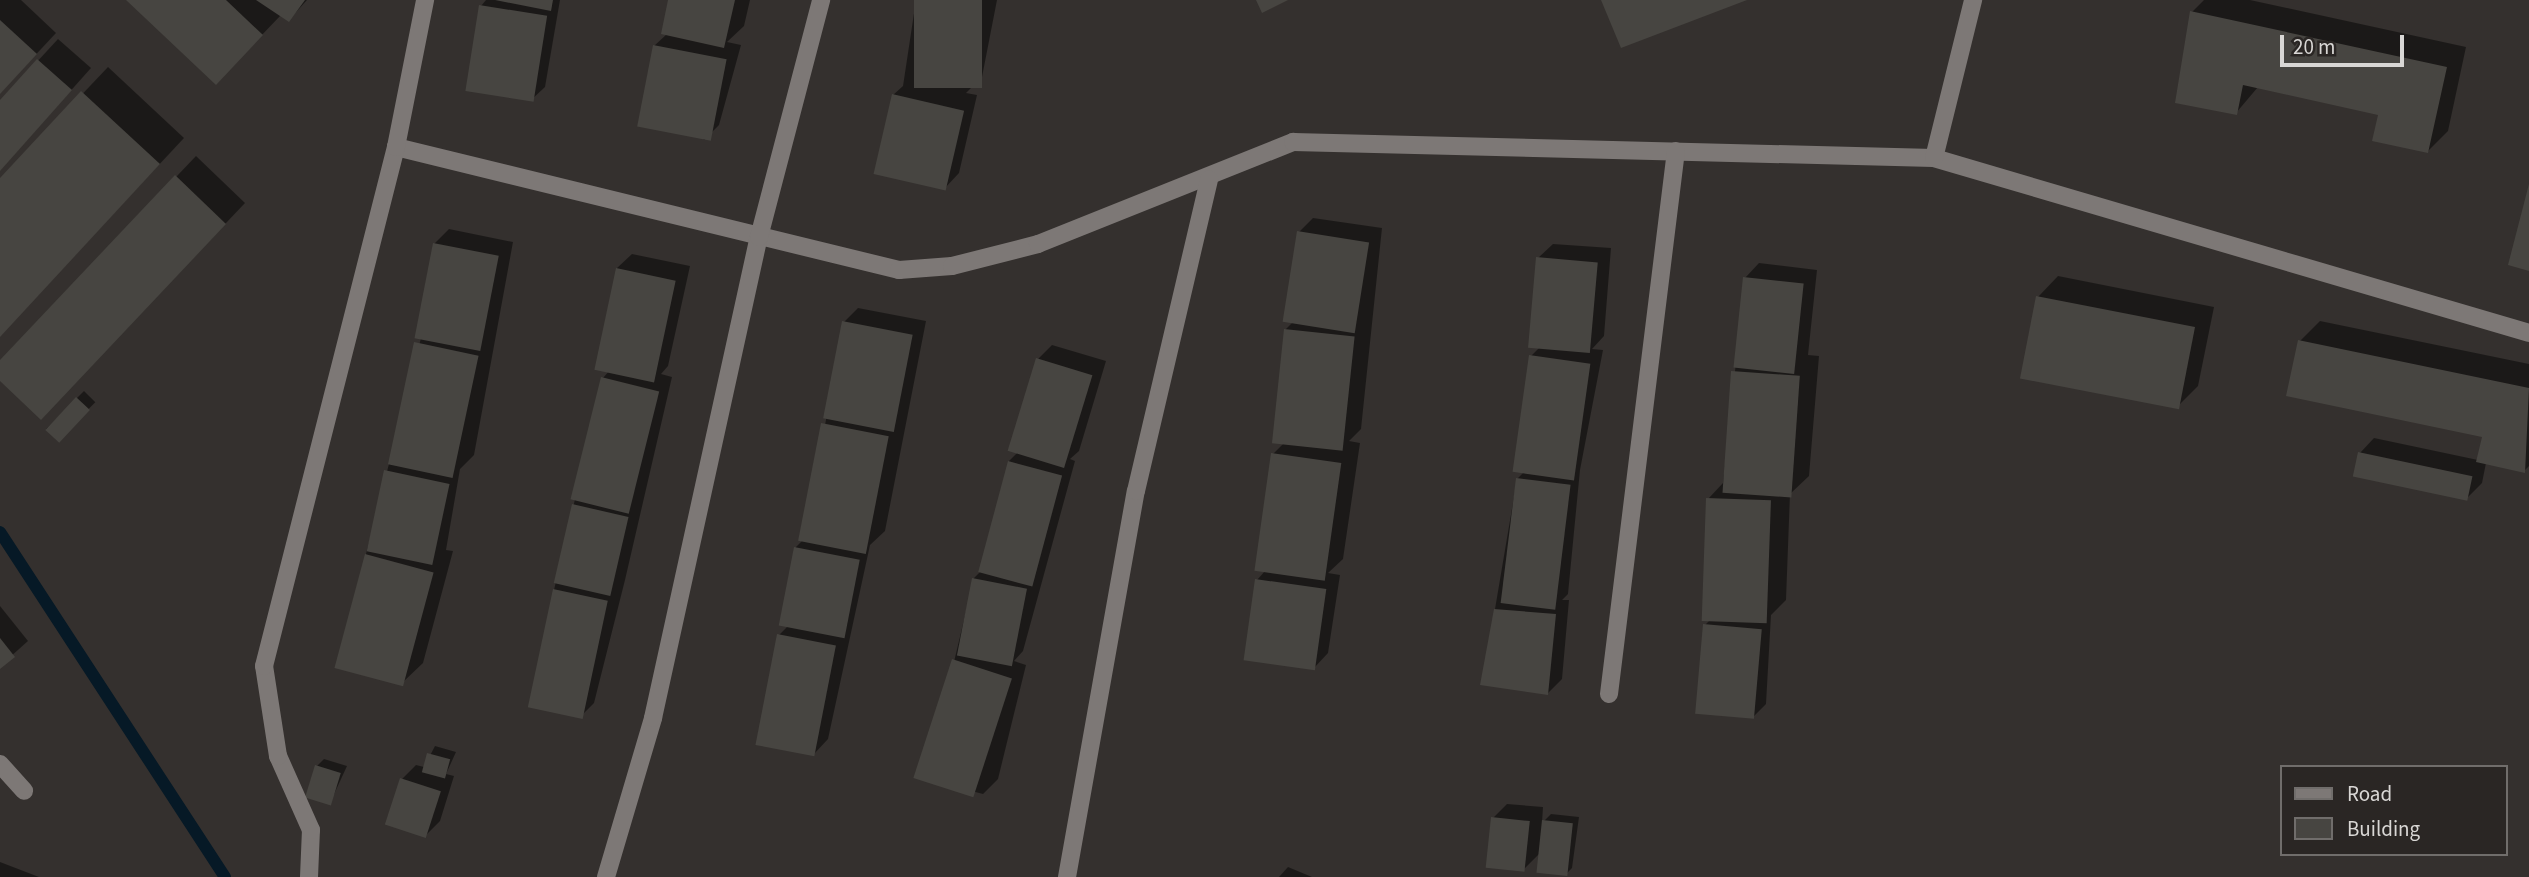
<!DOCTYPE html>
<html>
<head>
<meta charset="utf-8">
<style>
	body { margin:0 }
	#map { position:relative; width:2529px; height:877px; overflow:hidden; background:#34302e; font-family:"Source Sans 3",sans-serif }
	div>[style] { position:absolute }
	.shadow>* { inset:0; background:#0007; transform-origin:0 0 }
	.stream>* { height:12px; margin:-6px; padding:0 6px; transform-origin:6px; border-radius:6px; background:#061926 }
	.building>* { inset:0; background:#474541; transform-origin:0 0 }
	.minor>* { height:18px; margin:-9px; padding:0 9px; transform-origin:9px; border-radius:9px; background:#7d7876 }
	span { translate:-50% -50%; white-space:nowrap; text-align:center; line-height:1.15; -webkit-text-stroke:6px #2a2624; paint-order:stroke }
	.legend { position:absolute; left:2280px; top:765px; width:228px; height:91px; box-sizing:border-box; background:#2a2624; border:2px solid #706d6b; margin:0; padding:9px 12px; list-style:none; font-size:21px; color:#d9d7d5 }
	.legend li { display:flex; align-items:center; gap:14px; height:35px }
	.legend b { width:35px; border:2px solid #706d6b }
	.scale { position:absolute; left:2280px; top:35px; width:124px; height:32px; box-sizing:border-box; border:4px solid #d9d7d5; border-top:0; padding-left:9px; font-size:21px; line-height:24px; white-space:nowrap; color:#d9d7d5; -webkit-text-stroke:5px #2a2624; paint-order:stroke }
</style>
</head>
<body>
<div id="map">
	<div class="shadow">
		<i style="clip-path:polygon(0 0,21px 0,56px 33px,0 93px)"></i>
		<i style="clip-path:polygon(128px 0,307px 0,289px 20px,281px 15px,236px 62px)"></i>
		<i style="clip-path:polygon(486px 0,560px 0,545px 87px,530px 101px,481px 6px)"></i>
		<i style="clip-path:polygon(670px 0,750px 0,744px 26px,727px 42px,741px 45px,719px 125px,704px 140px,654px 46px,667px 34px)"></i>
		<i style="clip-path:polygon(916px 0,997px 0,982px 77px,966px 93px,977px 95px,959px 173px,945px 188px,893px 95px,903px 86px)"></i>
		<i style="clip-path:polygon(2204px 0,2250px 0,2466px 47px,2448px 131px,2428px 151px,2380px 113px,2258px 87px,2236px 113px,2192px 12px)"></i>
		<i style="clip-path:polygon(58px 39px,91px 68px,0 170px,0 102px)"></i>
		<i style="clip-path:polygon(108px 67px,184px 138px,0 335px,0 181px)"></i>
		<i style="clip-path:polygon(196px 156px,245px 203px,61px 397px,0 379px,0 362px)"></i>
		<i style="clip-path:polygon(1313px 218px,1382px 228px,1361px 429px,1349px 441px,1360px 443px,1343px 559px,1328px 573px,1340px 575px,1328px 653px,1314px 668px,1257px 580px,1265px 571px,1273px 454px,1284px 443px,1285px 330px,1293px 322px,1299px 232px)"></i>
		<i style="clip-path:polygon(449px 229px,513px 242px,474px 455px,460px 469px,446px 550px,453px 551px,423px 663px,402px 683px,366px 554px,421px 338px,434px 244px)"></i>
		<i style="clip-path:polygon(1553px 244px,1611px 248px,1604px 336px,1592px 349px,1603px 350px,1580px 470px,1568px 594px,1562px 600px,1569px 600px,1562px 679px,1547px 694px,1495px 609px,1517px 479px,1524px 472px,1531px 356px,1540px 347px,1538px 258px)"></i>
		<i style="clip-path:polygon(632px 254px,690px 266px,668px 366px,661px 374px,672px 377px,625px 580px,594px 703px,580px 717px,554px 590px,603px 378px,609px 371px,617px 268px)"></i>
		<i style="clip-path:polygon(1759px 263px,1817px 270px,1808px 355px,1819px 356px,1809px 476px,1790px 494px,1786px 600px,1771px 615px,1766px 704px,1752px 718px,1705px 625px,1710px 620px,1708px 499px,1723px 483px,1745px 278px)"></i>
		<i style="clip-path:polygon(2058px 276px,2214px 307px,2198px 386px,2177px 407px,2038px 297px)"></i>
		<i style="clip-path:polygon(858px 308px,926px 321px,885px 531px,870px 545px,828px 739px,814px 754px,779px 635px,788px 626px,796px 547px,804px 539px,844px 322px)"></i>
		<i style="clip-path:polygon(2320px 321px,2529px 364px,2529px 466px,2524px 471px,2486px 463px,2482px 483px,2468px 497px,2360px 453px,2374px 438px,2478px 460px,2484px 435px,2300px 341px)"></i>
		<i style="clip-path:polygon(1052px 345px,1106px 361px,1079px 451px,1070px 459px,1075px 461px,1023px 651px,1014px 661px,1026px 665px,998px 779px,983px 794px,926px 779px,974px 578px,981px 571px,1009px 461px,1018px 452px,1038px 359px)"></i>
		<i style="left:84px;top:391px;width:16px;height:54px;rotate:45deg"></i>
		<i style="clip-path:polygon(0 606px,28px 641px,0 666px)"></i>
		<i style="clip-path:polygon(435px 746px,456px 752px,446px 774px,454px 776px,440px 821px,426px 835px,402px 779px,416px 765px,424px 767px)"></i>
		<i style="clip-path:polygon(324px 759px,347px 766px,330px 803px,317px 766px)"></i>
		<i style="clip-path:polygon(1507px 804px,1543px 807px,1542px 823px,1551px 814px,1579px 817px,1572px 868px,1565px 875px,1539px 854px,1523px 870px,1493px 818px)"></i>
		<i style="clip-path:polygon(0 862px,39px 877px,0 877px)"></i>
		<i style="clip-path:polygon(1288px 867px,1312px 877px,1279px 877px)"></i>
	</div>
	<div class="stream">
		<i style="left:0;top:532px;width:412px;rotate:56.9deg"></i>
	</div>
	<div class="building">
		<i style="clip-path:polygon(126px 0,226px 0,263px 35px,216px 85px)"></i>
		<i style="clip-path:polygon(256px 0,305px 0,289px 22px)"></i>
		<i style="clip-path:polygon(495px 0,553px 0,551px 11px)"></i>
		<i style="clip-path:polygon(668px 0,735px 0,724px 48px,661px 34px)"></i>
		<i style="left:914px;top:0;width:68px;height:88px"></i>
		<i style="clip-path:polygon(1256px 0,1288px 0,1262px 13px)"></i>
		<i style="clip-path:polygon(1601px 0,1747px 0,1621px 48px)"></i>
		<i style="left:479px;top:5px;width:69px;height:87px;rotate:9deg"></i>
		<i style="clip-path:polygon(2190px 11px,2447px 67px,2428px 153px,2372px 141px,2378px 115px,2243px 85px,2237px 115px,2175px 103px)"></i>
		<i style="clip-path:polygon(0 20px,37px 54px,0 94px)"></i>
		<i style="left:653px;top:45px;width:75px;height:83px;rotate:11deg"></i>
		<i style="clip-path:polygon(37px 59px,72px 90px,0 171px,0 100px)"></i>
		<i style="clip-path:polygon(81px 91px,160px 164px,0 337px,0 178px)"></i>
		<i style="left:892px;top:94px;width:74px;height:82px;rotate:13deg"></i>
		<i style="clip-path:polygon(175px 175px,226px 224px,41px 420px,0 381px,0 360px)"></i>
		<i style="clip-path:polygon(2529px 184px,2529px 271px,2508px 265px)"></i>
		<i style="left:1297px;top:231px;width:73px;height:92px;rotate:9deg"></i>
		<i style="left:433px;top:243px;width:67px;height:97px;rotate:11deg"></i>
		<i style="left:1536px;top:257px;width:62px;height:91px;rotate:5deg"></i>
		<i style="left:616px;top:268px;width:61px;height:104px;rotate:12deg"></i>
		<i style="left:1743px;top:277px;width:61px;height:91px;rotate:6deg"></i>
		<i style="left:2036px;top:296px;width:162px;height:84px;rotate:11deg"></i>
		<i style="left:842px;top:321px;width:72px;height:99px;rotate:11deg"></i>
		<i style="left:1284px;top:329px;width:71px;height:115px;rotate:6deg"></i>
		<i style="clip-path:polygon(2298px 340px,2529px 388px,2525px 473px,2476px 462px,2482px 437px,2286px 396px)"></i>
		<i style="left:414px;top:342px;width:66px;height:125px;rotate:12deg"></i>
		<i style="left:1529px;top:355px;width:62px;height:118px;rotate:8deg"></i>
		<i style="left:1036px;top:358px;width:59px;height:97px;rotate:17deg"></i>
		<i style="left:1731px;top:371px;width:69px;height:122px;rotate:4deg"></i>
		<i style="left:601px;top:377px;width:60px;height:126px;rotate:14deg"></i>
		<i style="left:76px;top:397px;width:19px;height:45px;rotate:43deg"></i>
		<i style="left:821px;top:423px;width:69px;height:120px;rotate:11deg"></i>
		<i style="left:2358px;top:452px;width:117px;height:25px;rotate:12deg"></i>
		<i style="left:1271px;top:453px;width:71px;height:119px;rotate:8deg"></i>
		<i style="left:1008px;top:461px;width:56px;height:115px;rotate:15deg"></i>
		<i style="left:384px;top:470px;width:67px;height:83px;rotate:12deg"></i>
		<i style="left:1516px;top:478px;width:55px;height:126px;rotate:7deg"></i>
		<i style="left:1706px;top:498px;width:65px;height:123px;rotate:2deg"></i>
		<i style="left:572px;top:504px;width:58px;height:81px;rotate:13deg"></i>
		<i style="left:794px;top:547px;width:67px;height:80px;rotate:11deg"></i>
		<i style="left:365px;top:554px;width:71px;height:118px;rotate:15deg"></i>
		<i style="left:972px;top:578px;width:56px;height:79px;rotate:11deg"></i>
		<i style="left:1255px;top:579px;width:72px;height:82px;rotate:8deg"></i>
		<i style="left:553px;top:589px;width:56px;height:121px;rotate:12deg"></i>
		<i style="clip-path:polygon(1494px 609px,1556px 614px,1548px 695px,1480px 685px)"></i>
		<i style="left:1703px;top:624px;width:59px;height:90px;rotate:5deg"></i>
		<i style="left:777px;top:634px;width:60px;height:113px;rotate:11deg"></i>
		<i style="clip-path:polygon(0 638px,15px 657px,0 669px)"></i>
		<i style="left:952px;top:659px;width:63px;height:125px;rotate:18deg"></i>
		<i style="left:427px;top:753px;width:24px;height:20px;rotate:15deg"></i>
		<i style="left:315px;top:765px;width:27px;height:34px;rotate:17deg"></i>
		<i style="left:400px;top:778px;width:43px;height:49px;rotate:18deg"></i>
		<i style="left:1491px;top:817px;width:39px;height:51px;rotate:6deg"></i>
		<i style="left:1542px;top:820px;width:31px;height:53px;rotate:6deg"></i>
	</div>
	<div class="minor">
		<i style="left:396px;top:147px;width:518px;rotate:13.74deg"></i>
		<i style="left:899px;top:270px;width:53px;rotate:-4.3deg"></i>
		<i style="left:952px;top:266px;width:89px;rotate:-14.3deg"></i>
		<i style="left:1038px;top:244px;width:275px;rotate:-21.8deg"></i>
		<i style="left:1293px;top:142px;width:641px;rotate:1.43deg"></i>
		<i style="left:1934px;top:158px;width:620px;rotate:16.39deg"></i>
		<i style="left:1934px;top:158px;width:163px;rotate:-76.1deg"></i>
		<i style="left:1609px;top:694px;width:547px;rotate:-82.97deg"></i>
		<i style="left:0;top:764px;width:36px;rotate:48deg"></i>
		<i style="left:309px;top:877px;width:47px;rotate:-87.6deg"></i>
		<i style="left:311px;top:830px;width:81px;rotate:-114deg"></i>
		<i style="left:278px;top:756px;width:91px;rotate:-98.8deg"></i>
		<i style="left:264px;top:666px;width:536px;rotate:-75.73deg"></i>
		<i style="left:396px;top:147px;width:150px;rotate:-78.8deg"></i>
		<i style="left:606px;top:877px;width:166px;rotate:-73.5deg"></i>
		<i style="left:653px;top:718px;width:493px;rotate:-77.6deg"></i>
		<i style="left:759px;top:237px;width:245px;rotate:-75.3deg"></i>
		<i style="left:1067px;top:877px;width:392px;rotate:-79.9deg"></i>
		<i style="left:1136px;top:491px;width:320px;rotate:-76.8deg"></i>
	</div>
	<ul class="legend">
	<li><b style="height:9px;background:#7d7876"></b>Road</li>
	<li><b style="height:19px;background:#474541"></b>Building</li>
	</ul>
	<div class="scale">20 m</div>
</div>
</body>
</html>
